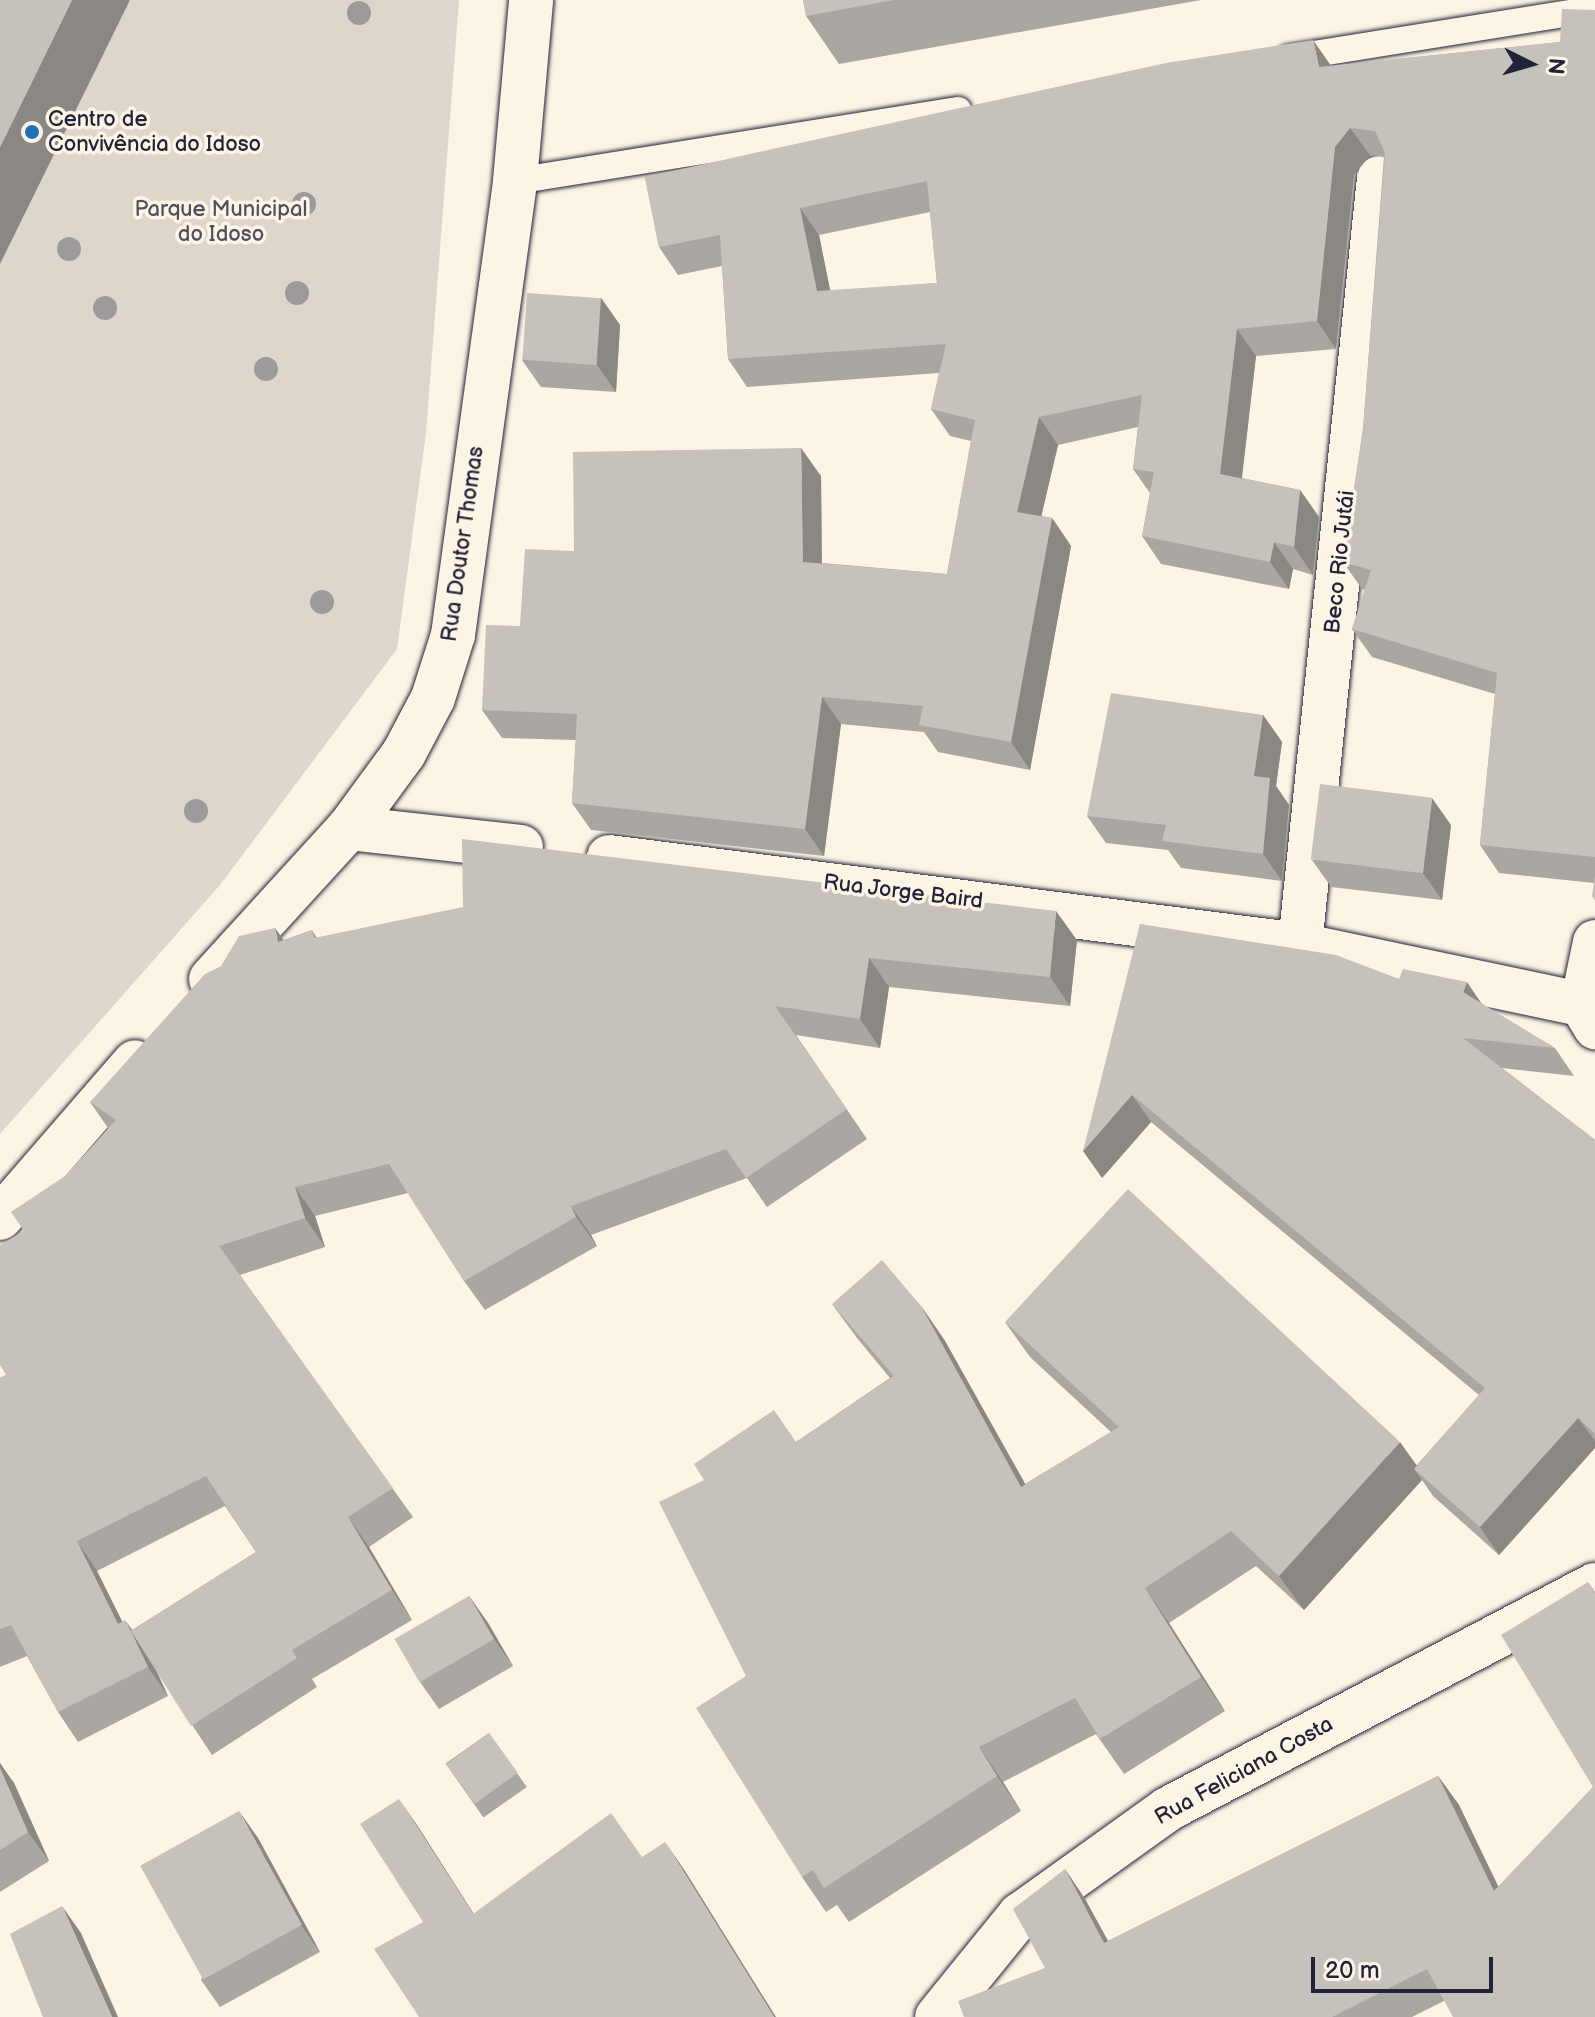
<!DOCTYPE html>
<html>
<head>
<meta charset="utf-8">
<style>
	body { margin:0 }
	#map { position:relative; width:1595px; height:2017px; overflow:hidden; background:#fcf5e5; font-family:"Balsamiq Sans",sans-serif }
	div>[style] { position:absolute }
	.green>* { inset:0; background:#dcd6cc }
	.roads { filter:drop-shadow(0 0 2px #22223b) drop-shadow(0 0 2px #22223b) }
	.lane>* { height:26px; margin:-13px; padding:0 13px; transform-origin:13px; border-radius:13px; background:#fcf5e5 }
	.street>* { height:44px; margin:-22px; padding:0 22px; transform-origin:22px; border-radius:22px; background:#fcf5e5 }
	.secondary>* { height:44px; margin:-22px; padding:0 22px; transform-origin:22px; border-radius:22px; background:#fcf5e5 }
	.trees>* { width:24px; height:24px; margin:-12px; border-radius:50%; background:#9d9a9b }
	.wall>* { inset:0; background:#aaa6a1; transform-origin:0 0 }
	.shaded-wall>* { inset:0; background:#8b8783 }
	.building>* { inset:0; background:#c6c1bb; transform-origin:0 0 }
	.dots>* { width:22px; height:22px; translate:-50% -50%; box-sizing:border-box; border:4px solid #fcf5e5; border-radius:50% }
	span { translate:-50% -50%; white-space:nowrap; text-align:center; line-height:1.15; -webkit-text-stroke:7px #fcf5e5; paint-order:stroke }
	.poi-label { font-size:22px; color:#22223b }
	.left { translate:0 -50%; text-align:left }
	.park-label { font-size:22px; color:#504f5f }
	.street-label { font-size:22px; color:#22223b }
	.north { position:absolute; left:1491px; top:24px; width:80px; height:80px; -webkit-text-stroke:6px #fcf5e5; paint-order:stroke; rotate:95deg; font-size:22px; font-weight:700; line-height:32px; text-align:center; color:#22223b }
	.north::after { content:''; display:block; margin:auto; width:28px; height:36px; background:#22223b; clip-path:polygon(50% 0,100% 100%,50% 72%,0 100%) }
	.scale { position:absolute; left:1311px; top:1957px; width:182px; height:36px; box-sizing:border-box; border:4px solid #22223b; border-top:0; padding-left:10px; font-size:24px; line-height:28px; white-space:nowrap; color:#22223b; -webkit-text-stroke:6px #fcf5e5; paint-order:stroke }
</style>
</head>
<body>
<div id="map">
	<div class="green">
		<i style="clip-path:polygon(0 0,459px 0,426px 433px,397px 649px,220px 885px,0 1134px)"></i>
	</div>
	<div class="roads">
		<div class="lane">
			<i style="left:1289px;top:58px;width:310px;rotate:-9.1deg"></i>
			<i style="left:515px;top:181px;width:449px;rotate:-9.1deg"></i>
		</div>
		<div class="street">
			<i style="left:349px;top:828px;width:173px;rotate:6.3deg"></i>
			<i style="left:609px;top:857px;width:697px;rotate:7.26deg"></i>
			<i style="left:1300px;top:945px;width:301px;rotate:11.9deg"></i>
			<i style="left:1595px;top:942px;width:64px;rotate:101.7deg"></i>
			<i style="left:1582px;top:1005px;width:26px;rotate:59deg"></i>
			<i style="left:1300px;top:945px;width:771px;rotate:-84.12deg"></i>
			<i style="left:937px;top:2017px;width:132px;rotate:-50.9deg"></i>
			<i style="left:1020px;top:1915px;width:182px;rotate:-35.6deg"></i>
			<i style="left:1168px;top:1809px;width:482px;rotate:-27.7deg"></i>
		</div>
		<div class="secondary">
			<i style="left:211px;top:979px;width:205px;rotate:-47.6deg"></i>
			<i style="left:349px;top:828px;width:93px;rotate:-53.7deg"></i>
			<i style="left:404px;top:753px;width:62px;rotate:-62.2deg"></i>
			<i style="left:433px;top:698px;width:66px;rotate:-72.4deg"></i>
			<i style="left:453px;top:635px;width:458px;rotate:-82.2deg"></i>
			<i style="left:515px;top:181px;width:182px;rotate:-84.9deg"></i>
			<i style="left:0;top:1218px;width:206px;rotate:-49.1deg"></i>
		</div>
	</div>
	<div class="trees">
		<i style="left:359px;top:13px"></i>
		<i style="left:304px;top:204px"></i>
		<i style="left:69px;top:249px"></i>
		<i style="left:297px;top:293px"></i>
		<i style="left:105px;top:308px"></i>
		<i style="left:266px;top:369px"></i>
		<i style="left:322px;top:602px"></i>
		<i style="left:196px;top:811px"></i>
	</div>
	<div class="wall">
		<i style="clip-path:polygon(803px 0,1201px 0,839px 64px,806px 16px)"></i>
		<i style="clip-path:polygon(evenodd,1595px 10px,1595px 901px,1594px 883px,1499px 873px,1480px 845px,1495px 694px,1372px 657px,1352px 629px,1365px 590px,1362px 589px,1343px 562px,1363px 429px,1384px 157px,1370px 155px,1354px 175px,1336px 349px,1256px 356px,1242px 478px,1300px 490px,1319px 517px,1313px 575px,1293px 569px,1289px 589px,1161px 564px,1142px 536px,1150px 493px,1133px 469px,1138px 427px,1058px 445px,1041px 516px,1052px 518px,1071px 546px,1030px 770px,938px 752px,924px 732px,841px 724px,824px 856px,591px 830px,572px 803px,576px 740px,502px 738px,482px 710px,520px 626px,574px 551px,821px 476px,822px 563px,947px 574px,971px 441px,950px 436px,931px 409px,939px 373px,747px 387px,728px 359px,722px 266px,678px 275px,659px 247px,645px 177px,1331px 66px,1560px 42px,1595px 10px,930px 212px,937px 283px,830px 291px,819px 235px,930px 212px)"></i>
		<i style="clip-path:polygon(601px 298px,620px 325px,616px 392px,541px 387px,522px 360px)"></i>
		<i style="clip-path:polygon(1263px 715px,1282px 742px,1276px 786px,1289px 805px,1282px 881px,1181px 868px,1168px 850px,1106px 843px,1087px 816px)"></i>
		<i style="clip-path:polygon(1451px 825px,1442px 900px,1331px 887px,1312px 860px)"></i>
		<i style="clip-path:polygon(1140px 924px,1399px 979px,1483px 1005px,1555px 1048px,1574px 1076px,1502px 1068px,1595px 1140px,1595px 1448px,1499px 1555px,1433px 1496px,1422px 1480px,1304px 1610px,1256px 1566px,1169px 1623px,1225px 1711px,1124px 1774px,1096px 1734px,1003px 1782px,1021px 1811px,849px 1922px,837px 1905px,826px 1912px,802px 1877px,746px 1676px,796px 1442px,890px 1378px,857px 1338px,832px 1304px,921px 1306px,945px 1341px,1025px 1484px,1111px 1432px,1030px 1357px,1005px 1322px,1417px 1465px,1479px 1395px,1151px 1122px,1102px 1178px)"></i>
		<i style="clip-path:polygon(evenodd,312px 930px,317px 938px,1077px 940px,1070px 1006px,889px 987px,880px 1048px,796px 1035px,867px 1139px,767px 1207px,747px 1178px,591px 1235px,597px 1246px,485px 1310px,464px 1281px,408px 1193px,315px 1216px,325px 1247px,240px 1275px,413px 1517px,369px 1547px,412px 1620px,312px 1679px,317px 1687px,212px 1755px,157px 1672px,168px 1696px,78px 1742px,58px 1712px,27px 1656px,0 1667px,0 1378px,6px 1375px,24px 1231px,108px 1128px,90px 1102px,284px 940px,312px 930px,225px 1506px,256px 1552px,132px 1630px,122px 1622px,97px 1571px,225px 1506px)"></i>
		<i style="clip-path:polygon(1588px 1582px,1595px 1592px,1595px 2017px,1444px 2001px,1412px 2017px,964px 2017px,1045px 1968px,1065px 1869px,1085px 1899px,1108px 1941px,1438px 1776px,1459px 1805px,1498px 1887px,1593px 1787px)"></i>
		<i style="clip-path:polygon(469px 1596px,488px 1623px,513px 1666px,439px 1709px,420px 1682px)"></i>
		<i style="left:489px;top:1733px;width:66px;height:53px;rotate:55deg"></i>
		<i style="clip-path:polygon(0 1768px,14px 1783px,49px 1861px,0 1892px)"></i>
		<i style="clip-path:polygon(258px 1838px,320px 1952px,220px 2007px,201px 1980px)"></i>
	</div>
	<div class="shaded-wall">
		<i style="clip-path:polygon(72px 0,130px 0,0 264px,0 147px)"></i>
		<i style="clip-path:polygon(1313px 40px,1332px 67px,1319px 67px)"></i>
		<i style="clip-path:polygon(1350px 128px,1370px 155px,1354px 175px,1336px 349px,1317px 321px,1335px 147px)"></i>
		<i style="clip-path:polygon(800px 208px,819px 235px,836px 319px,817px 291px)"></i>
		<i style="clip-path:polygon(601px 298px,620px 325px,616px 392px,597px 365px)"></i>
		<i style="clip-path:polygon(1237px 329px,1256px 356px,1239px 501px,1220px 474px)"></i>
		<i style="clip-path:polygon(1039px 417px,1058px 445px,1036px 539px,1017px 512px)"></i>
		<i style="clip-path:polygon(801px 448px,821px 476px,822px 589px,803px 562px)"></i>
		<i style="clip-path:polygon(1300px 490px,1319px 517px,1313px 575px,1294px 547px)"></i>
		<i style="clip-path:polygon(1052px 518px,1071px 546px,1030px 770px,1011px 742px)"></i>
		<i style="clip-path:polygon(1274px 542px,1293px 569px,1289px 589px,1270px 562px)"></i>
		<i style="clip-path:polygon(822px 697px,841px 724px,824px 856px,805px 829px)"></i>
		<i style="clip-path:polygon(1263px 715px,1282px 742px,1276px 786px,1289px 805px,1282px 881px,1263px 854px,1254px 776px)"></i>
		<i style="clip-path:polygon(1432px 798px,1451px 825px,1442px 900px,1423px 873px)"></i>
		<i style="clip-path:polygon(1056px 911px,1077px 940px,1070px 1006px,1050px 977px)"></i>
		<i style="clip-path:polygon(275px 928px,296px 957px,278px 942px)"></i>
		<i style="clip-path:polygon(869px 958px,889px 987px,880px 1048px,860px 1019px)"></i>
		<i style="clip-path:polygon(1467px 982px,1486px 1010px,1463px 992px)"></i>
		<i style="clip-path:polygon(1132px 1095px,1151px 1122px,1102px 1178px,1083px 1151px)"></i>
		<i style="clip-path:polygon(295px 1187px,315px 1216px,325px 1247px,305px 1218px)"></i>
		<i style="clip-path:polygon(571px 1206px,591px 1235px,597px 1246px,576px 1217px)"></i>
		<i style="clip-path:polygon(921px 1306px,945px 1341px,1046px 1521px,1021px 1487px)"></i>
		<i style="clip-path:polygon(1578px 1418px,1595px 1441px,1595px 1448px,1499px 1555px,1480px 1527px)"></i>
		<i style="clip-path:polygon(1400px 1442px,1425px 1477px,1414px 1469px,1422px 1480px,1304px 1610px,1279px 1576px)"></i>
		<i style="clip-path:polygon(348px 1517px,369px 1547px,412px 1620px,392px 1590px)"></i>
		<i style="clip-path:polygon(77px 1541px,97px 1571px,138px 1653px,118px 1624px)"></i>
		<i style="clip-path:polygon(1145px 1588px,1169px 1623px,1225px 1711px,1201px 1677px)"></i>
		<i style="clip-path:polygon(469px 1596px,488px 1623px,513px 1666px,494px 1639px)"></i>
		<i style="clip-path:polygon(125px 1620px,146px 1649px,168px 1696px,148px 1667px)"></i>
		<i style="clip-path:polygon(979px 1747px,1003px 1782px,1021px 1811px,997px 1776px)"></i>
		<i style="clip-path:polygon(0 1763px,14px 1783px,49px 1861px,28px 1832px,0 1768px)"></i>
		<i style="clip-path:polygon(1438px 1776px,1459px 1805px,1515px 1921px,1494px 1891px)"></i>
		<i style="clip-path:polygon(399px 1799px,419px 1828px,493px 1944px,473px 1914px)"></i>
		<i style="clip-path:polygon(239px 1811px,258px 1838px,320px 1952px,301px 1925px)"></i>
		<i style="clip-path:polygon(665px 1842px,685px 1871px,776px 2017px,774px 2017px)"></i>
		<i style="clip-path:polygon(1065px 1869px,1085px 1899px,1125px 1972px,1104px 1943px)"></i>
		<i style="clip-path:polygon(62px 1906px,81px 1933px,118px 2017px,112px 2017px)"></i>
	</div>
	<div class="building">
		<i style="clip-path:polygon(0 0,72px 0,0 147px)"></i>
		<i style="clip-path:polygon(803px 0,894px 0,806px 16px)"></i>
		<i style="clip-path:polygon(evenodd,1562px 9px,1595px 10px,1595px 857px,1480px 845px,1497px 673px,1352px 629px,1371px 570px,1343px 562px,1363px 429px,1385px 153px,1375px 131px,1350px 128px,1335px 147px,1317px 321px,1237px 329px,1220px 474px,1300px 490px,1294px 547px,1274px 542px,1270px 562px,1142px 536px,1154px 472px,1133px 469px,1142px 395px,1039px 417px,1017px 512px,1052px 518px,1011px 742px,919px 725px,923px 706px,822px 697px,805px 829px,572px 803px,577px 714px,482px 710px,486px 625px,520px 626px,525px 549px,574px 551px,573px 452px,801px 448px,803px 562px,947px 574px,975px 420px,931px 409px,946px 344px,728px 359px,720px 235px,659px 247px,645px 177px,1166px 63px,1313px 40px,1319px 67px,1560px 42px,1562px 9px,927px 181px,937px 283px,817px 291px,800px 208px,927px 181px)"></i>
		<i style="left:527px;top:293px;width:74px;height:67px;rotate:4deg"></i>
		<i style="clip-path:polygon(1111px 693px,1263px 715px,1254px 776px,1270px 778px,1263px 854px,1162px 841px,1166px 825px,1087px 816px)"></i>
		<i style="left:1320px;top:784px;width:113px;height:76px;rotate:7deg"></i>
		<i style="clip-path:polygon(evenodd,462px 839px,1056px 911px,1050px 977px,869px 958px,860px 1019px,775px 1006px,847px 1109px,746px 1178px,726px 1149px,571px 1206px,576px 1217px,464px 1281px,389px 1164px,295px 1187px,305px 1218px,219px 1246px,393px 1488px,348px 1517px,392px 1590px,292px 1650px,297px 1658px,191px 1726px,131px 1631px,148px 1667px,58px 1712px,11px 1625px,0 1629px,0 1378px,6px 1375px,0 1365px,0 1245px,24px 1231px,11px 1212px,65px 1176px,116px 1120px,90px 1102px,205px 974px,221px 966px,239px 936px,275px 928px,278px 942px,312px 930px,314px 938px,463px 907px,462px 839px,206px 1476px,256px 1552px,131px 1631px,125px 1620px,118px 1624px,77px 1541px,206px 1476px)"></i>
		<i style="clip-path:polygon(1595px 875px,1595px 901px,1592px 896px)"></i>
		<i style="clip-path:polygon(1140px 924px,1336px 955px,1399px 979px,1403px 969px,1467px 982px,1463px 992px,1555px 1048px,1463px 1038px,1595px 1140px,1595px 1434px,1578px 1418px,1480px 1527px,1414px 1469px,1485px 1388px,1132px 1095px,1083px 1151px)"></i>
		<i style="clip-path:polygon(1128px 1189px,1400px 1442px,1279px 1576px,1231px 1531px,1145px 1588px,1201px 1677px,1100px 1739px,1075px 1698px,979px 1747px,997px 1776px,824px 1888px,813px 1870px,802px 1877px,696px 1708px,746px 1676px,659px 1502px,704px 1480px,694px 1464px,774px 1410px,796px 1442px,894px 1376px,832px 1304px,882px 1260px,921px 1306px,1021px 1487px,1119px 1427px,1005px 1322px)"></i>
		<i style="clip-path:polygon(1588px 1582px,1595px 1593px,1595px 2017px,1453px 2017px,1427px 1969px,1332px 2017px,964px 2017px,958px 2001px,1045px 1968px,1013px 1909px,1065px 1869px,1104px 1943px,1438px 1776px,1494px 1891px,1593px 1787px,1501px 1635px)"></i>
		<i style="left:469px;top:1596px;width:50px;height:86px;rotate:60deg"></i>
		<i style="left:489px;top:1733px;width:49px;height:53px;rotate:54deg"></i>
		<i style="clip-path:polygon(0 1768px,28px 1832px,0 1850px)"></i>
		<i style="clip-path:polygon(399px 1799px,473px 1914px,611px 1813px,642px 1857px,665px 1842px,774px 2017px,419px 2017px,374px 1949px,423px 1922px,360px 1824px)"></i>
		<i style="left:239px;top:1811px;width:130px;height:113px;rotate:61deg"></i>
		<i style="clip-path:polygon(62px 1906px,112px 2017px,43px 2017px,10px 1934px)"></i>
	</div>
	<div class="dots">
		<i style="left:32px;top:132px;background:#1f6fb2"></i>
	</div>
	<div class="poi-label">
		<span class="left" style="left:48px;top:132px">Centro de<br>Convivência do Idoso</span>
	</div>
	<div class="park-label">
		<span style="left:221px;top:222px">Parque Municipal<br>do Idoso</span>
	</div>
	<div class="street-label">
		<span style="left:463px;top:544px;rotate:-82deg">Rua Doutor Thomas</span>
		<span style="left:1340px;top:562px;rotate:-84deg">Beco Rio Jutái</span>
		<span style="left:903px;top:892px;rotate:7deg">Rua Jorge Baird</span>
		<span style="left:1244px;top:1771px;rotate:-29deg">Rua Feliciana Costa</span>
	</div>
	<div class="north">N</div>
	<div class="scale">20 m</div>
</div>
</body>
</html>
